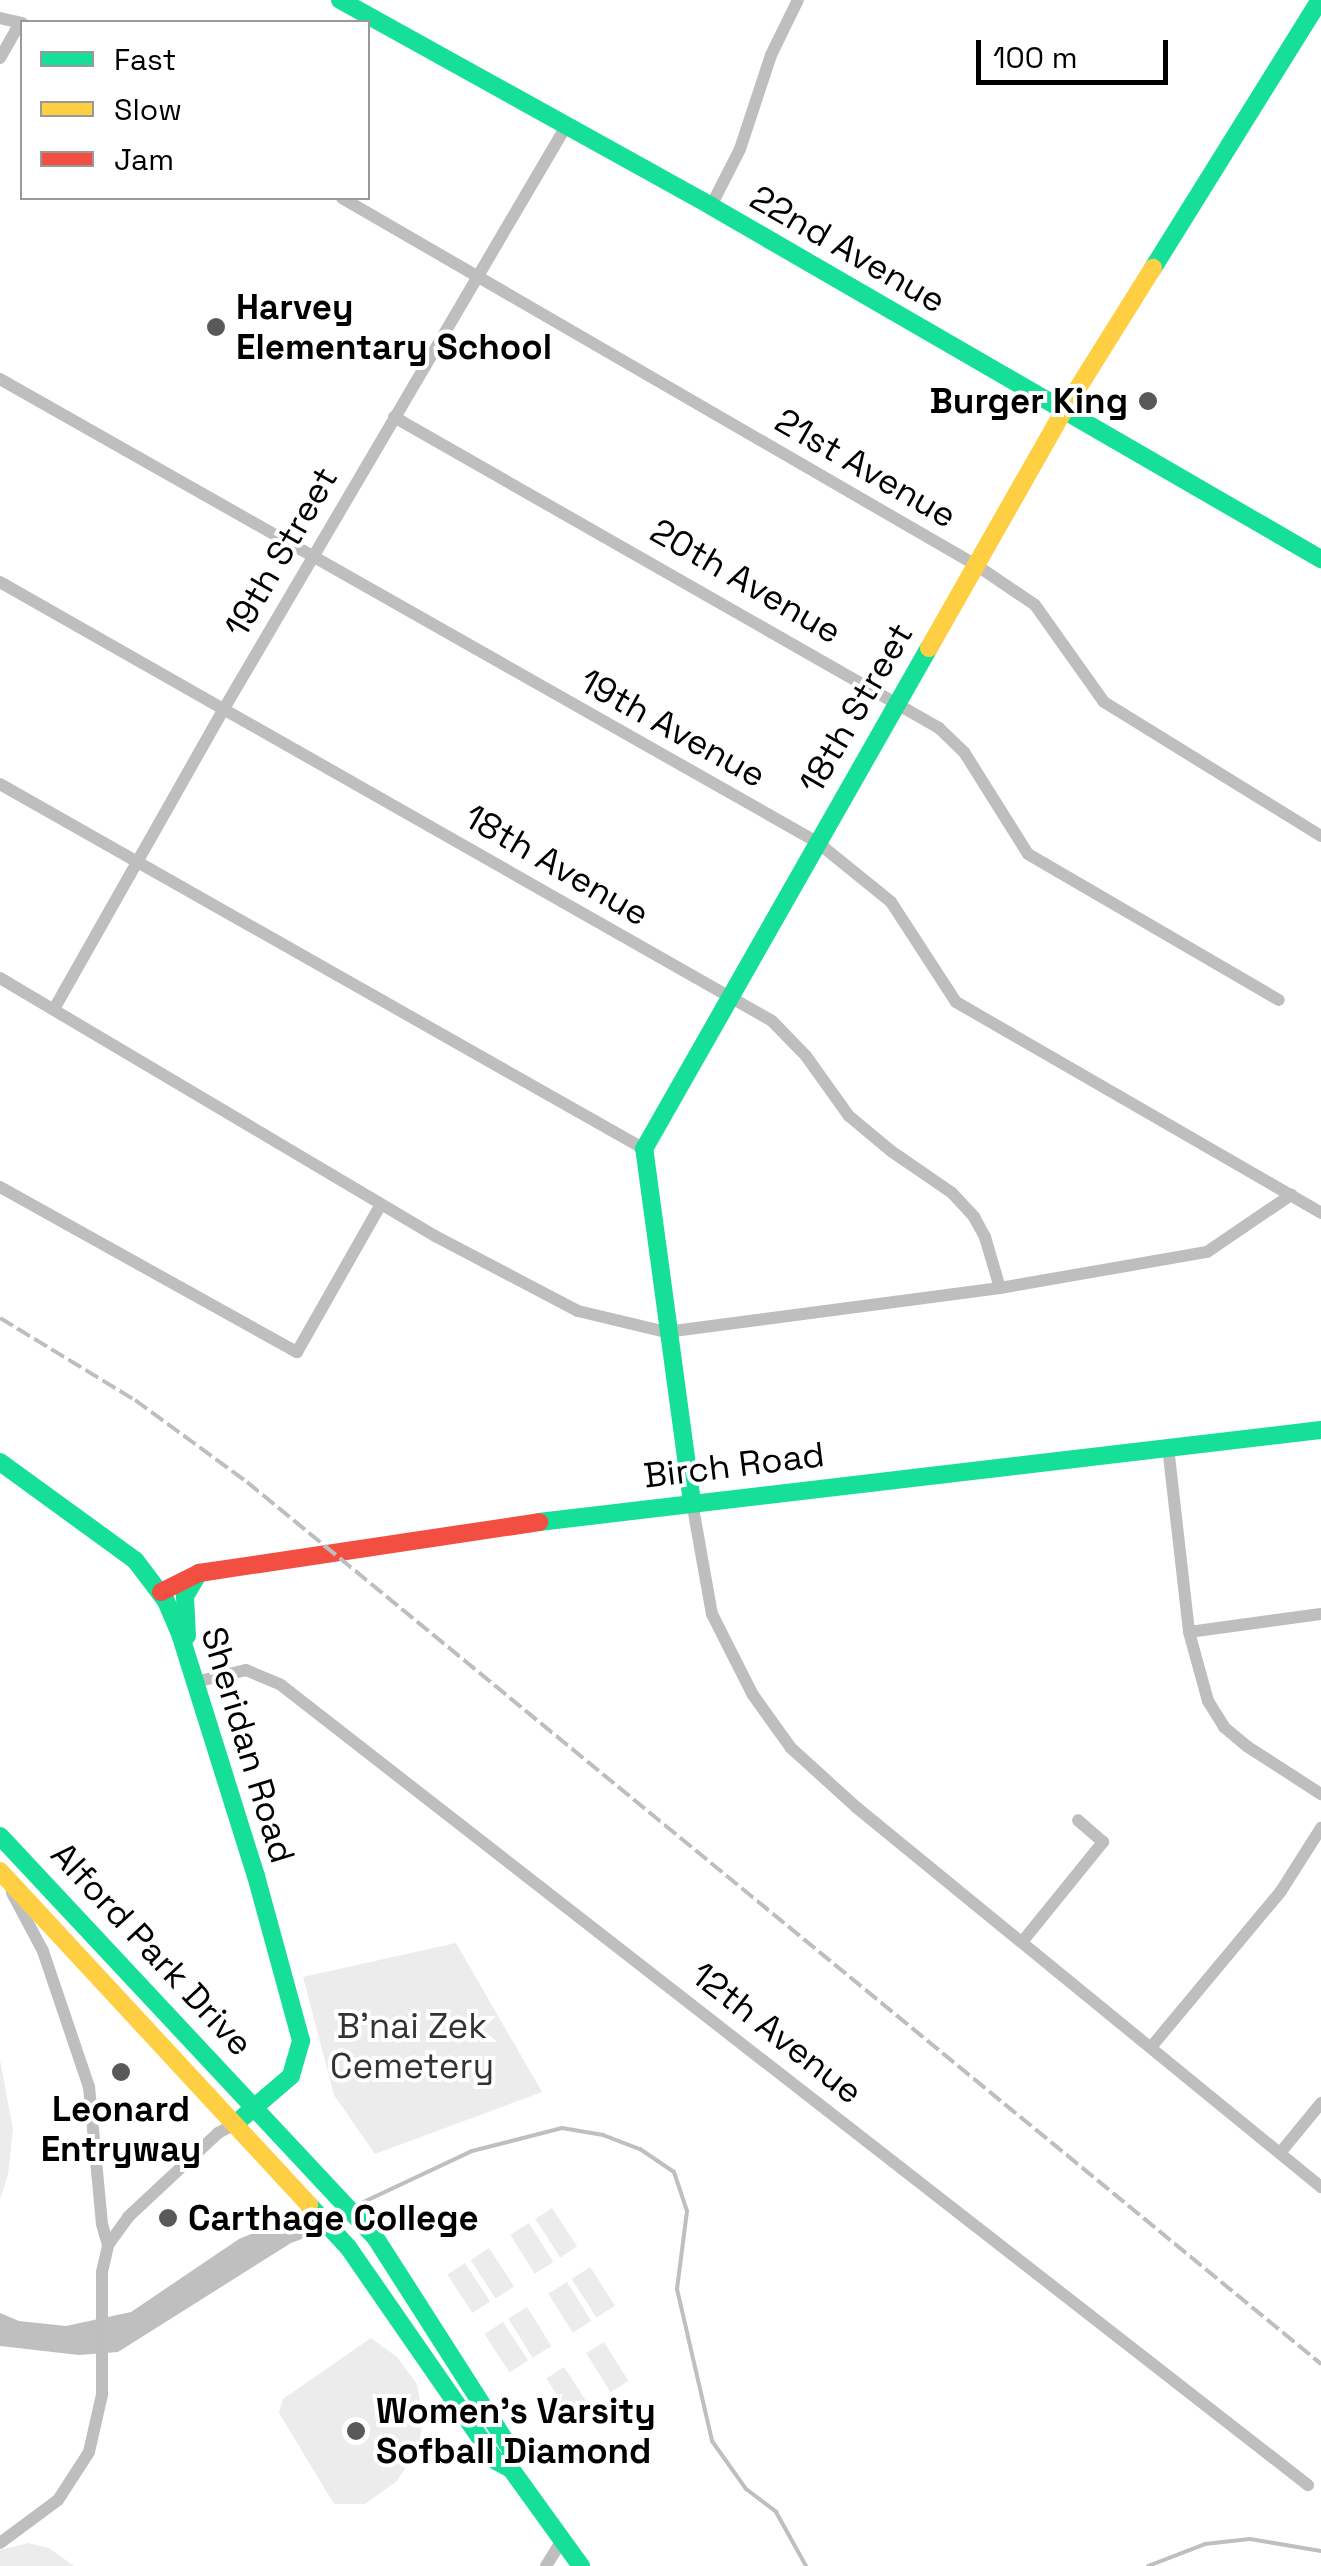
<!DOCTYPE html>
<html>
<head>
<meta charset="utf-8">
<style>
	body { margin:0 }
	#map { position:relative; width:1321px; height:2566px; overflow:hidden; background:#fff; font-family:"Space Grotesk",sans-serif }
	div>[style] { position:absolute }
	.green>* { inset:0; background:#ececec; transform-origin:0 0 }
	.water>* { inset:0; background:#bfbfbf }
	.stream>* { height:4px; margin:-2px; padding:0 2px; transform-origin:2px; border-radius:2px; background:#bfbfbf }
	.street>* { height:12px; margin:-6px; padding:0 6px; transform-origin:6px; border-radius:6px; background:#bebebe }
	.fast>* { height:18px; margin:-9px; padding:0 9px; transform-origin:9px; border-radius:9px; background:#16e098 }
	.slow>* { height:18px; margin:-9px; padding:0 9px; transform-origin:9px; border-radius:9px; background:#ffcf43 }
	.jam>* { height:18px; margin:-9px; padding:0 9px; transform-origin:9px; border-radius:9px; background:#f24e42 }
	.rail>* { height:4px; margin-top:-2px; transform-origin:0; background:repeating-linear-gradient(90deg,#bebebe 0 15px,transparent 0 20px) }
	.dots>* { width:28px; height:28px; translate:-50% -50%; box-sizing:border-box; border:5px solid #fff; border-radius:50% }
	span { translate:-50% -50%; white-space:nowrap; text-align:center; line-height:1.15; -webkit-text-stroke:8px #fff; paint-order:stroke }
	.street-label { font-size:35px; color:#000 }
	.poi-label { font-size:35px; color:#000; font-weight:700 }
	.left { translate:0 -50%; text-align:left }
	.right { translate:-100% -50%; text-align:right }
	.park-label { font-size:35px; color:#333 }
	.legend { position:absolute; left:20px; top:20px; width:350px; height:180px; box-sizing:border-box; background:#fff; border:2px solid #999; margin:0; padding:12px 18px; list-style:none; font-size:30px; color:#000 }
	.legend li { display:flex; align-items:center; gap:20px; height:50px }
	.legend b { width:50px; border:2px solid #999 }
	.scale { position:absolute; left:976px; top:40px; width:192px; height:45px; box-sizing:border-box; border:5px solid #000; border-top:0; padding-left:12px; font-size:30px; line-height:35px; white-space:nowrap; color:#000; -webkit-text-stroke:8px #fff; paint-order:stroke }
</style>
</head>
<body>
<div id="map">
	<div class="green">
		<i style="clip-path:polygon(456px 1943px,542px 2092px,375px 2154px,334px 2095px,303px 1977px)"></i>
		<i style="clip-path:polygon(0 2060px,13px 2129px,8px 2175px,0 2199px)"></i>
		<i style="left:552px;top:2208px;width:46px;height:20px;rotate:57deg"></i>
		<i style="left:529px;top:2223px;width:46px;height:22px;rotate:58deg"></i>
		<i style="left:489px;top:2248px;width:46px;height:22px;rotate:57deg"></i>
		<i style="left:465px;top:2263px;width:46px;height:21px;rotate:57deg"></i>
		<i style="left:590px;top:2267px;width:46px;height:22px;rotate:57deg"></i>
		<i style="left:567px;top:2282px;width:46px;height:22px;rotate:58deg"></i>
		<i style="left:527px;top:2307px;width:46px;height:22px;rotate:58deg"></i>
		<i style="left:503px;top:2322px;width:46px;height:22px;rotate:57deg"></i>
		<i style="clip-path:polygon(371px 2338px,397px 2357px,417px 2384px,423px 2417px,419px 2446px,397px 2481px,365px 2504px,334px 2504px,279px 2413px,283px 2399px)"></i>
		<i style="left:604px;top:2342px;width:46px;height:21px;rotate:58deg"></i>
		<i style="left:564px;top:2367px;width:46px;height:21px;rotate:57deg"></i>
		<i style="clip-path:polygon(28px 2543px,49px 2548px,74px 2566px,0 2566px,0 2550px)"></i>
	</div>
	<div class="water">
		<i style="clip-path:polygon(305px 2212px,323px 2231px,291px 2243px,118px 2352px,79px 2355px,0 2346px,0 2313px,19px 2321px,66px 2326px,131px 2312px,239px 2239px)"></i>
	</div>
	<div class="stream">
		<i style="left:355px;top:2206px;width:129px;rotate:-25.2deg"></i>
		<i style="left:472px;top:2151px;width:93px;rotate:-14.3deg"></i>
		<i style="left:562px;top:2128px;width:42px;rotate:9.7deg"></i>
		<i style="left:603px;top:2135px;width:40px;rotate:21deg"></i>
		<i style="left:640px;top:2149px;width:41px;rotate:34.1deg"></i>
		<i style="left:674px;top:2172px;width:41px;rotate:71.6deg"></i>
		<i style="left:687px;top:2211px;width:79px;rotate:97.3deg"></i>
		<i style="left:677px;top:2289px;width:156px;rotate:77deg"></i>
		<i style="left:712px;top:2441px;width:59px;rotate:54.7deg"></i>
		<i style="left:746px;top:2489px;width:38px;rotate:37deg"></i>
		<i style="left:776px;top:2512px;width:62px;rotate:60.9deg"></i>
		<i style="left:1148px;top:2566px;width:61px;rotate:-21.1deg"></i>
		<i style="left:1205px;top:2544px;width:45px;rotate:-6.3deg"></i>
		<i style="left:1250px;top:2539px;width:72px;rotate:9.6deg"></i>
	</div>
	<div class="street">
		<i style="left:0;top:18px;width:23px;rotate:13deg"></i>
		<i style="left:0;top:58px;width:40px;rotate:-60.3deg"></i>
		<i style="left:342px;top:198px;width:733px;rotate:30.07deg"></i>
		<i style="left:976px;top:565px;width:71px;rotate:34.1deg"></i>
		<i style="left:1035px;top:605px;width:119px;rotate:54.6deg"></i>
		<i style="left:1104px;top:702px;width:255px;rotate:31.7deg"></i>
		<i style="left:711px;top:206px;width:64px;rotate:-63deg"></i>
		<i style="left:740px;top:149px;width:99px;rotate:-71.7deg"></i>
		<i style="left:771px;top:55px;width:61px;rotate:-63.9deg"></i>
		<i style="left:0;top:379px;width:939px;rotate:29.54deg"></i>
		<i style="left:817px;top:842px;width:95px;rotate:39deg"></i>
		<i style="left:891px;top:902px;width:119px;rotate:57deg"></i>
		<i style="left:956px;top:1002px;width:422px;rotate:30deg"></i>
		<i style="left:394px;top:417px;width:627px;rotate:29.71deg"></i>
		<i style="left:939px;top:728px;width:35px;rotate:44deg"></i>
		<i style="left:964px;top:752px;width:120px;rotate:57.9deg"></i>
		<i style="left:1028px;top:854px;width:290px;rotate:30.2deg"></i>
		<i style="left:0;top:582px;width:888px;rotate:29.62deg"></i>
		<i style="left:772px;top:1021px;width:49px;rotate:45.8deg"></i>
		<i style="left:806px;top:1056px;width:74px;rotate:54.4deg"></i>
		<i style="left:849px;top:1116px;width:55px;rotate:39.8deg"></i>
		<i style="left:891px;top:1151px;width:74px;rotate:34.5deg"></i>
		<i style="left:952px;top:1193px;width:33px;rotate:47deg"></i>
		<i style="left:974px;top:1217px;width:23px;rotate:61deg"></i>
		<i style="left:985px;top:1237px;width:53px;rotate:73.6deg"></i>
		<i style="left:0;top:784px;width:740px;rotate:29.54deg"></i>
		<i style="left:0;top:978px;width:506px;rotate:30.67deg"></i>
		<i style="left:435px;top:1236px;width:161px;rotate:27.7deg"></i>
		<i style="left:578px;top:1311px;width:90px;rotate:13.4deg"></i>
		<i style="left:666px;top:1332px;width:337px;rotate:-7.5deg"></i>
		<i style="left:1000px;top:1288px;width:210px;rotate:-9.9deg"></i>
		<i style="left:1207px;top:1252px;width:102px;rotate:-34.2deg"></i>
		<i style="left:54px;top:1009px;width:347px;rotate:-60.5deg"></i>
		<i style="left:225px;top:707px;width:671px;rotate:-59.58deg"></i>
		<i style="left:0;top:1187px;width:340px;rotate:29.1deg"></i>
		<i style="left:297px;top:1352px;width:168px;rotate:-60.4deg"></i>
		<i style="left:1168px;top:1447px;width:186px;rotate:83.5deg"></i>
		<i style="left:1189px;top:1632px;width:72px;rotate:74.6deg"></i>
		<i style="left:1208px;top:1701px;width:31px;rotate:58deg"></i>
		<i style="left:1224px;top:1727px;width:31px;rotate:40deg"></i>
		<i style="left:1248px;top:1747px;width:87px;rotate:32.8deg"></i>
		<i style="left:692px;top:1502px;width:114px;rotate:79.9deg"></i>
		<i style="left:712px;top:1614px;width:91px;rotate:63.2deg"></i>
		<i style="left:753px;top:1695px;width:65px;rotate:54.4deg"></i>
		<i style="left:791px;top:1748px;width:88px;rotate:42.2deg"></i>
		<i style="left:856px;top:1807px;width:601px;rotate:39.26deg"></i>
		<i style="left:1189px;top:1632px;width:133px;rotate:-7.8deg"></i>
		<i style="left:195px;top:1682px;width:52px;rotate:-13.2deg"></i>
		<i style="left:246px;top:1670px;width:38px;rotate:23deg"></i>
		<i style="left:281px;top:1685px;width:1302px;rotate:37.92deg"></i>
		<i style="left:1022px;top:1942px;width:129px;rotate:-51deg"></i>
		<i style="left:1103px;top:1842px;width:33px;rotate:-139deg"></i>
		<i style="left:1152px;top:2046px;width:202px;rotate:-50.2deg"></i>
		<i style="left:1281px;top:1891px;width:75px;rotate:-57.6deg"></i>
		<i style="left:1280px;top:2153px;width:65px;rotate:-50.6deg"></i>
		<i style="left:108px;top:2245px;width:34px;rotate:-54deg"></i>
		<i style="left:128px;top:2217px;width:123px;rotate:-43deg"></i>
		<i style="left:218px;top:2133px;width:19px;rotate:-28deg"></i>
		<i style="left:0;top:2543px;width:72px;rotate:-36.6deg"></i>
		<i style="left:58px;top:2500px;width:57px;rotate:-57.1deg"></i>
		<i style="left:89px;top:2452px;width:58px;rotate:-77.2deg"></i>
		<i style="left:102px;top:2395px;width:123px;rotate:-90deg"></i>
		<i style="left:102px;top:2272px;width:28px;rotate:-77deg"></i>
		<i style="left:108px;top:2245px;width:22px;rotate:-106deg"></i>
		<i style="left:102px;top:2224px;width:138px;rotate:-95.4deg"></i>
		<i style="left:89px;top:2087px;width:144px;rotate:-108.7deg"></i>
		<i style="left:43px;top:1951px;width:66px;rotate:-118.1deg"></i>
		<i style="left:546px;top:2566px;width:31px;rotate:-58deg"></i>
	</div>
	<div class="fast">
		<i style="left:340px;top:0;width:424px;rotate:29deg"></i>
		<i style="left:711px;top:206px;width:705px;rotate:30.06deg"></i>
		<i style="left:1153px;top:268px;width:316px;rotate:-58.1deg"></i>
		<i style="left:0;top:1462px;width:167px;rotate:36deg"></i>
		<i style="left:135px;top:1560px;width:51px;rotate:52.9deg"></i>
		<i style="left:166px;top:1601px;width:39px;rotate:67deg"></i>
		<i style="left:181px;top:1637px;width:250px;rotate:72.6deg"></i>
		<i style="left:256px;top:1876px;width:171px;rotate:74.7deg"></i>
		<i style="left:301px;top:2041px;width:36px;rotate:106deg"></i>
		<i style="left:291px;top:2076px;width:74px;rotate:139.4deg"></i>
		<i style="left:692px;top:1502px;width:356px;rotate:-97.7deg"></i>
		<i style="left:644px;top:1149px;width:576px;rotate:-60.37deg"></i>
		<i style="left:539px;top:1522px;width:787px;rotate:-6.71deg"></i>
		<i style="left:187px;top:1636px;width:40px;rotate:-92.9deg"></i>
		<i style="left:185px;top:1596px;width:27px;rotate:-59deg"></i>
		<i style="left:0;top:1836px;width:549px;rotate:46.92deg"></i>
		<i style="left:375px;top:2237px;width:253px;rotate:57.4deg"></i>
		<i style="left:511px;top:2450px;width:19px;rotate:90deg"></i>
		<i style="left:309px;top:2205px;width:57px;rotate:47.1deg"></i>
		<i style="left:348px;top:2247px;width:260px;rotate:55.3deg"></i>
		<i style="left:496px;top:2461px;width:17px;rotate:28deg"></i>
		<i style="left:511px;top:2469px;width:120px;rotate:54.2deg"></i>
	</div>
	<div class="slow">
		<i style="left:929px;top:648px;width:271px;rotate:-60.4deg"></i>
		<i style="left:1063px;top:412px;width:170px;rotate:-58deg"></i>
		<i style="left:0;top:1871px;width:455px;rotate:47.2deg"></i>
	</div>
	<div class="jam">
		<i style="left:161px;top:1592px;width:42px;rotate:-26.6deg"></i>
		<i style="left:199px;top:1573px;width:344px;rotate:-8.5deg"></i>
	</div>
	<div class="rail">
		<i style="left:0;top:1318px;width:158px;rotate:31.3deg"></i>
		<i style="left:135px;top:1400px;width:139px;rotate:36.2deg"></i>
		<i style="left:247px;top:1482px;width:1390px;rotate:39.39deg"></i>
	</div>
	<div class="dots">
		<i style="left:216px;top:327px;background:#595959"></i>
		<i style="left:1148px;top:401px;background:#595959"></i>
		<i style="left:121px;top:2072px;background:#595959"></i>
		<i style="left:168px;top:2218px;background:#595959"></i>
		<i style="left:356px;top:2431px;background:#595959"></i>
	</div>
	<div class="street-label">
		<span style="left:848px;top:249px;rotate:30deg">22nd Avenue</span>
		<span style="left:866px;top:468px;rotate:30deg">21st Avenue</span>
		<span style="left:281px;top:552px;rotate:-60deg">19th Street</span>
		<span style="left:746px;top:581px;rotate:30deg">20th Avenue</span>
		<span style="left:856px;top:708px;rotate:-60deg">18th Street</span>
		<span style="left:673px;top:728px;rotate:29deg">19th Avenue</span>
		<span style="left:557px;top:865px;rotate:30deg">18th Avenue</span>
		<span style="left:734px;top:1465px;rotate:-7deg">Birch Road</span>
		<span style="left:248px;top:1745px;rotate:73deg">Sheridan Road</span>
		<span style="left:152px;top:1949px;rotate:47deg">Alford Park Drive</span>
		<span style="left:777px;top:2033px;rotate:38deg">12th Avenue</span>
	</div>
	<div class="poi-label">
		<span class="left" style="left:236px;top:327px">Harvey<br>Elementary School</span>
		<span class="right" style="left:1128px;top:401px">Burger King</span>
		<span style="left:121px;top:2129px">Leonard<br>Entryway</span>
		<span class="left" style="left:188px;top:2218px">Carthage College</span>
		<span class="left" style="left:376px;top:2431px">Women's Varsity<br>Sofball Diamond</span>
	</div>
	<div class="park-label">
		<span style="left:412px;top:2046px">B'nai Zek<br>Cemetery</span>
	</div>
	<ul class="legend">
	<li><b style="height:12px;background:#16e098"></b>Fast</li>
	<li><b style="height:12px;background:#ffcf43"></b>Slow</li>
	<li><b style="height:12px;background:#f24e42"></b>Jam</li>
	</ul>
	<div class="scale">100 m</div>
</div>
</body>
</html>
